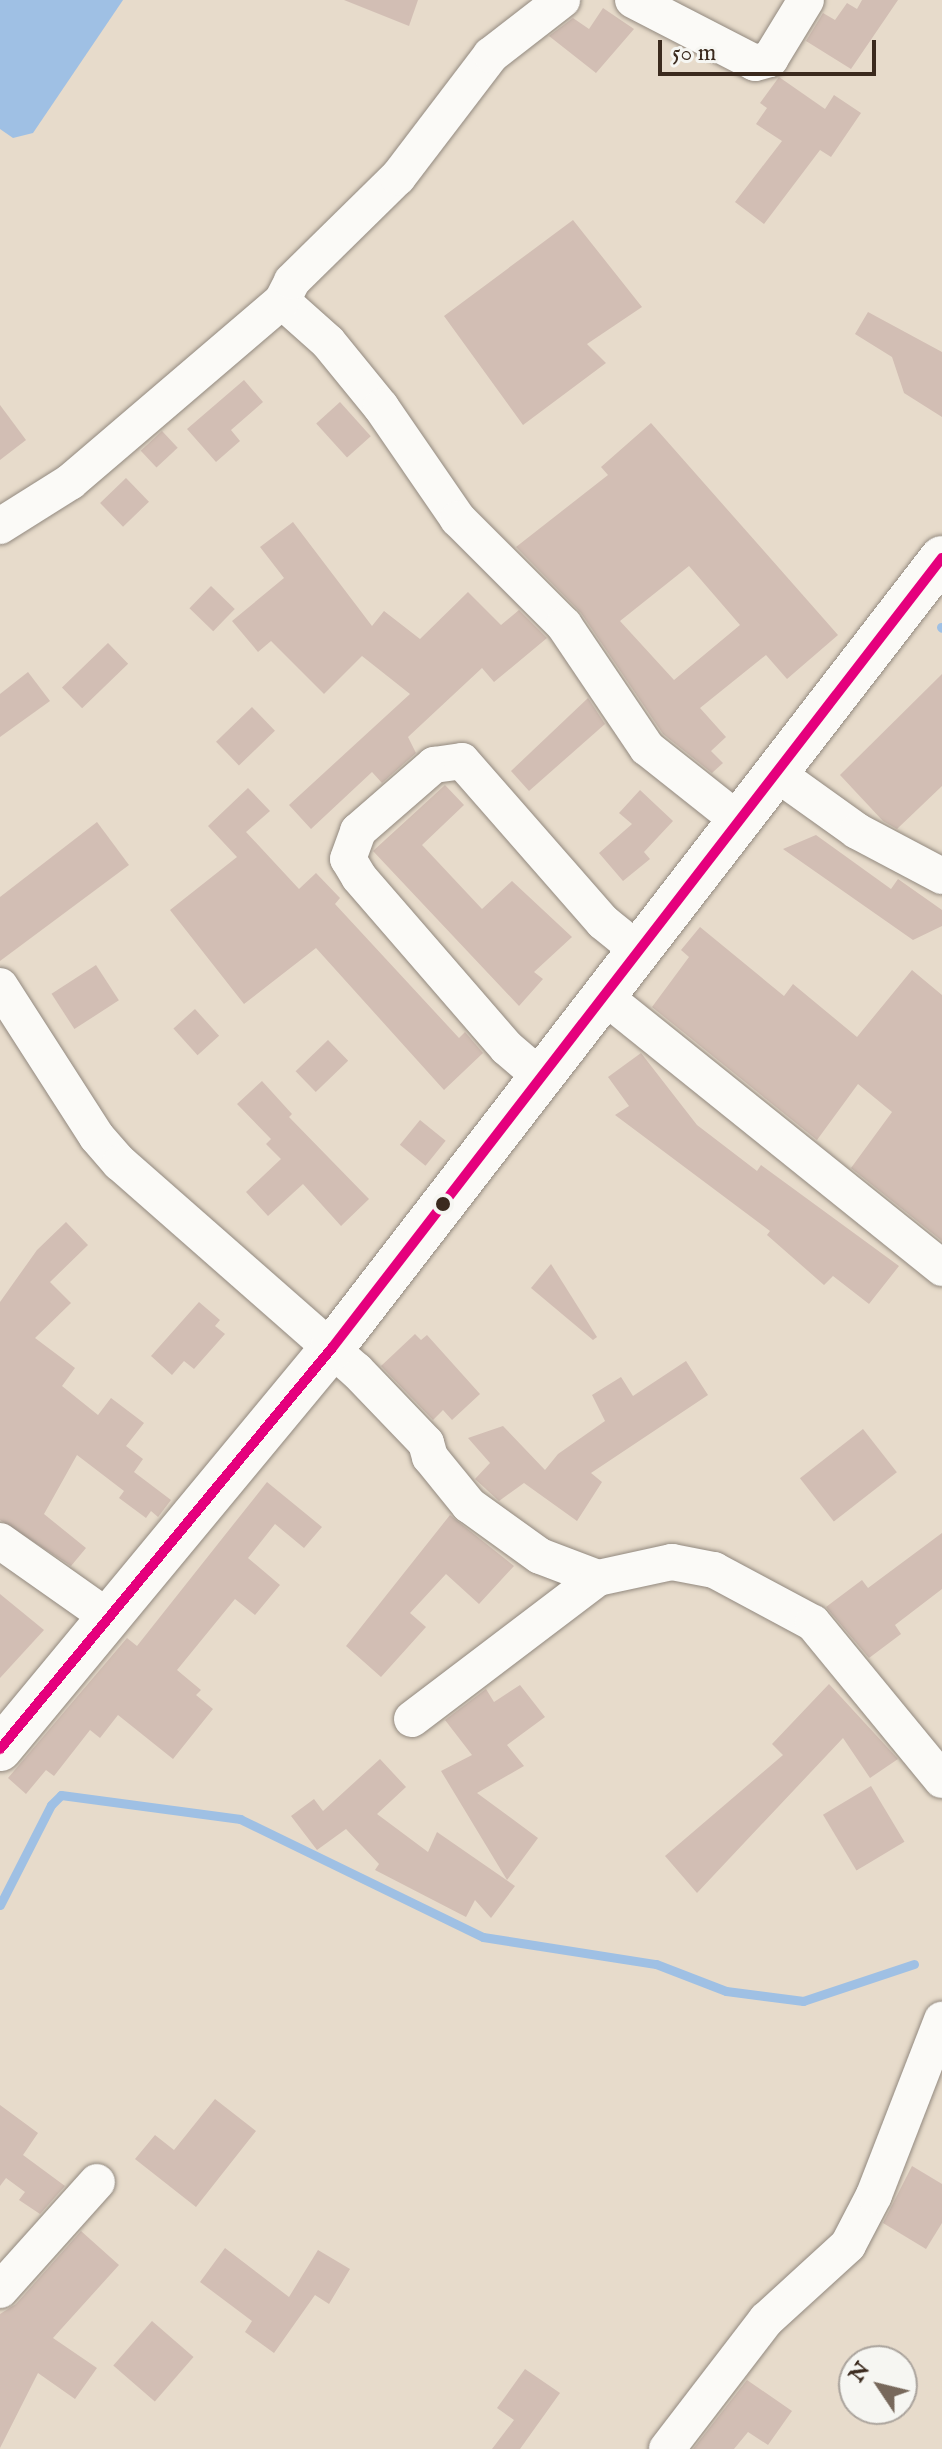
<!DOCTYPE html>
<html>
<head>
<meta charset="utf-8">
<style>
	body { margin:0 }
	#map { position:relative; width:942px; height:2449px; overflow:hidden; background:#e7dbcb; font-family:"IM FELL English",serif }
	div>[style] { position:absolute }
	.water>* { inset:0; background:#9fc0e4 }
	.stream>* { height:9px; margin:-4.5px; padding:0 4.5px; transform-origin:4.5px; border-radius:4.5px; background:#9fc0e4 }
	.building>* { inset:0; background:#d2beb4; transform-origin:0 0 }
	.roads { filter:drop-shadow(0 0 2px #92897f) drop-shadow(0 0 2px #92897f) }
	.minor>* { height:36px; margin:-18px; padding:0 18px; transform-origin:18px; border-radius:18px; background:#fbfaf7 }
	.major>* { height:44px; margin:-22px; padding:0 22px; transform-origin:22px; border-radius:22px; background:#fbfaf7 }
	.bus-1>* { height:10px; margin:-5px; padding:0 5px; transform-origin:5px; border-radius:5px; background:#e5007d }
	.dots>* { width:22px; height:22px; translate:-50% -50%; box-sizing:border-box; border:4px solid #f6f6f2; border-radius:50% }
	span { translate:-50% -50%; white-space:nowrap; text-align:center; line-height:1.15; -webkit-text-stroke:8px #f6f6f2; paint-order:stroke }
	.north { position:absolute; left:838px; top:2345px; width:80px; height:80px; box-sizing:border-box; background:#f6f6f2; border:2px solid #aba49d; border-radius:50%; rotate:305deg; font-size:22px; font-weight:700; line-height:32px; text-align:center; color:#3b2a1e }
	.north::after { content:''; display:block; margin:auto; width:28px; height:36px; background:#77685b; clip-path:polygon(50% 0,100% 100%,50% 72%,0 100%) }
	.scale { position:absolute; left:658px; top:40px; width:218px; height:36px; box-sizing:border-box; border:4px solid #3b2a1e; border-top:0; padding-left:10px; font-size:24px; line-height:28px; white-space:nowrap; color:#3b2a1e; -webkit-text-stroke:6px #f6f6f2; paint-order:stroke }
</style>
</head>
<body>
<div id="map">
	<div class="water">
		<i style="clip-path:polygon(0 0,123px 0,33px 133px,13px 138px,0 129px)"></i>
	</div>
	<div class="stream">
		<i style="left:941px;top:627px;width:1px;rotate:45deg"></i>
		<i style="left:0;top:1905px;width:112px;rotate:-63deg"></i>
		<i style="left:51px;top:1805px;width:14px;rotate:-45deg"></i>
		<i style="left:61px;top:1795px;width:181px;rotate:7.6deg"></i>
		<i style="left:240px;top:1819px;width:270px;rotate:25.9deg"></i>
		<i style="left:483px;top:1937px;width:175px;rotate:8.9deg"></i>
		<i style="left:656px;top:1964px;width:75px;rotate:21.1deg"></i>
		<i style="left:726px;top:1991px;width:78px;rotate:7.4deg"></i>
		<i style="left:803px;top:2001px;width:117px;rotate:-18.4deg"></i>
	</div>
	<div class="building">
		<i style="clip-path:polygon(344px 0,418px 0,409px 26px)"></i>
		<i style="clip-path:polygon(862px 0,898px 0,851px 69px,806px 41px,823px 13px,835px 20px,847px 3px,857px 9px)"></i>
		<i style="clip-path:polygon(603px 8px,634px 29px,596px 73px,549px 36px,573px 18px,589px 29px)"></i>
		<i style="clip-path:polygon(779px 77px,825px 109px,834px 95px,861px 113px,831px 157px,820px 150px,764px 224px,735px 202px,782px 141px,756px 124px,767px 108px,760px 103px)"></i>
		<i style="clip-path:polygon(573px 220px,642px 307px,587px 344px,606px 363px,523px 425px,444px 316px)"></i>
		<i style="clip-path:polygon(868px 312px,942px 352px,942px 417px,904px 393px,892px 357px,855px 334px)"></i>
		<i style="clip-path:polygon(244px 380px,263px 402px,231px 430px,240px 441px,216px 462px,187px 429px)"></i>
		<i style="left:340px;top:402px;width:46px;height:32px;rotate:48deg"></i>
		<i style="clip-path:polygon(0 405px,26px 440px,0 460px)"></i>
		<i style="clip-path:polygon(evenodd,651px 423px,838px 635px,787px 679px,766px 655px,700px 708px,726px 737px,711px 751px,723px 763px,712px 773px,663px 734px,581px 613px,516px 547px,608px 475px,601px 467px,651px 423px,689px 566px,740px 625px,674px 680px,620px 621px,689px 566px)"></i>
		<i style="left:162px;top:431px;width:23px;height:29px;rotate:47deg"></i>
		<i style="left:126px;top:478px;width:33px;height:36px;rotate:46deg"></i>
		<i style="clip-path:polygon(293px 522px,372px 626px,384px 611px,420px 639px,468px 592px,501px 625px,519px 610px,547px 638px,494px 682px,482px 668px,408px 737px,416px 753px,382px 783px,372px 772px,311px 829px,289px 805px,410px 694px,362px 656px,324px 694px,271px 641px,258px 652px,232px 621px,284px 578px,260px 547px)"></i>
		<i style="left:211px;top:586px;width:33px;height:31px;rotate:44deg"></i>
		<i style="left:108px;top:643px;width:29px;height:64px;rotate:46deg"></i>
		<i style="clip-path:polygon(28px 672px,50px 701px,0 737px,0 694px)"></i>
		<i style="clip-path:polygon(942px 674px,942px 786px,897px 829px,883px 821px,840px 775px)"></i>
		<i style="clip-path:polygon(588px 698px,605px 724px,529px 791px,511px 771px)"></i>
		<i style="left:252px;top:707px;width:33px;height:50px;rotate:46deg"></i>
		<i style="clip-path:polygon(445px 785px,464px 805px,422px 845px,482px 909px,512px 881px,572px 937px,534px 972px,543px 979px,519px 1006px,373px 851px)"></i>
		<i style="clip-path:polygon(248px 788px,270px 811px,246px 832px,299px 889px,316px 873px,340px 898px,335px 904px,459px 1038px,465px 1032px,483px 1053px,444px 1090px,316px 948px,244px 1004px,170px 910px,237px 857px,208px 826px)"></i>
		<i style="clip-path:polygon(640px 790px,673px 821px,644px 852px,650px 859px,623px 881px,599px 853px,632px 824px,619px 813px)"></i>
		<i style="clip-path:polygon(97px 822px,129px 865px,0 961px,0 897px)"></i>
		<i style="clip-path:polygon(816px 835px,891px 889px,898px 879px,942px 910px,942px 926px,913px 940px,783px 849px)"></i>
		<i style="clip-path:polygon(700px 927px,784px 996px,793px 984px,857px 1037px,912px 970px,942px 995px,942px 1241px,851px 1168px,892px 1112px,858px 1084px,817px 1140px,652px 1007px,689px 957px,681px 950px)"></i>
		<i style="left:96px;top:965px;width:42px;height:53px;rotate:57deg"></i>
		<i style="left:195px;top:1009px;width:36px;height:29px;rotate:48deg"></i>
		<i style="left:328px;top:1040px;width:29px;height:45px;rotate:46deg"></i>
		<i style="clip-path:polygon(641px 1053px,697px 1125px,757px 1171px,761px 1165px,899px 1266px,869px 1304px,833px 1276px,824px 1285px,767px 1235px,770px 1231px,615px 1115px,629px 1106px,608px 1077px)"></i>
		<i style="clip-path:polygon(262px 1081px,292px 1114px,289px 1117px,369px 1199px,341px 1226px,303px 1184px,268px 1216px,246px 1192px,281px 1159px,266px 1144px,271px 1139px,237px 1104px)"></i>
		<i style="left:420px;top:1120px;width:33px;height:32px;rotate:39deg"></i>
		<i style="clip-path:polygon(66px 1222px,88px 1245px,50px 1282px,71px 1303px,35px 1338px,75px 1368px,62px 1386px,98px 1415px,111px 1398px,144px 1423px,126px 1446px,143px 1459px,134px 1472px,171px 1500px,158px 1517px,151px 1511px,146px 1518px,119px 1498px,124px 1491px,77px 1455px,44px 1514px,86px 1548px,71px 1566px,0 1520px,0 1302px,37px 1250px)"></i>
		<i style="clip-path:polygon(551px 1264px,597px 1337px,593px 1340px,531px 1288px)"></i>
		<i style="clip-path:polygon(199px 1302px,220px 1320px,215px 1326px,225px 1334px,194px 1369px,184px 1361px,172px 1375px,151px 1356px)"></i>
		<i style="clip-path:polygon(415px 1334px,421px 1340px,427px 1335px,480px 1394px,452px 1420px,443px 1410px,433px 1420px,381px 1366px)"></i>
		<i style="clip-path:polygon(686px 1361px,708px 1395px,591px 1473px,602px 1482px,577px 1521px,524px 1483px,499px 1501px,475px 1479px,490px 1463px,468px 1438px,503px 1426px,545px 1470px,558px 1454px,605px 1421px,592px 1395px,621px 1377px,633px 1396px)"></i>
		<i style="left:863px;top:1429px;width:55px;height:80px;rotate:52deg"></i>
		<i style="clip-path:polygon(267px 1482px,322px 1527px,304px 1548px,275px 1524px,248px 1558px,280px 1585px,255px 1615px,235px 1599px,177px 1670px,201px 1690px,196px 1695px,213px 1709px,173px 1759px,118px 1715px,100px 1738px,90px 1730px,54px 1776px,46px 1770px,26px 1794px,8px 1778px,127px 1638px,137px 1646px)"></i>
		<i style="clip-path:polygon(450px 1515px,514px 1566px,479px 1604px,446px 1574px,410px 1613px,426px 1627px,381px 1677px,346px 1646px)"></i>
		<i style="clip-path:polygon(942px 1533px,942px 1589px,895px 1625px,901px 1634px,869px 1658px,826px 1607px,862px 1580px,868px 1588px)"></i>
		<i style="clip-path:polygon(0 1594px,44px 1630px,0 1678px)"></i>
		<i style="clip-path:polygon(829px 1684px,898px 1759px,870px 1778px,843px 1738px,697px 1893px,665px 1856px,783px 1755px,772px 1744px)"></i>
		<i style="clip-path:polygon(520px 1685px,545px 1717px,507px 1745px,524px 1766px,477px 1793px,538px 1838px,507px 1880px,441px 1771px,472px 1755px,445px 1720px,486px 1689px,494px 1702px)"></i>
		<i style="clip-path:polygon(380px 1759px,406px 1787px,377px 1814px,428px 1852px,437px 1832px,515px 1886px,491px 1918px,475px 1900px,466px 1917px,375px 1870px,379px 1864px,346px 1829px,317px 1850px,291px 1816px,314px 1799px,323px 1811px)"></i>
		<i style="left:871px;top:1786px;width:65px;height:56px;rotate:59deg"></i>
		<i style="clip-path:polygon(215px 2099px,256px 2131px,196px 2207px,135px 2159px,155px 2135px,174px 2150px)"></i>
		<i style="clip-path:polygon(0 2105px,38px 2133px,23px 2155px,65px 2186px,40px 2214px,19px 2200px,25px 2192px,6px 2178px,0 2186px)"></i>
		<i style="clip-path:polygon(912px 2166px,942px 2184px,942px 2223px,926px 2249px,883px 2223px)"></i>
		<i style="clip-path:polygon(81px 2231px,119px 2265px,53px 2338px,97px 2368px,75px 2399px,38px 2373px,0 2448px,0 2314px,16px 2304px)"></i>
		<i style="clip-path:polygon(225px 2248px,289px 2297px,318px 2250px,350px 2269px,329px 2304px,315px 2295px,274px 2353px,245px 2332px,252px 2321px,200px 2282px)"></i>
		<i style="left:152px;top:2321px;width:55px;height:59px;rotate:41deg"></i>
		<i style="clip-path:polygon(525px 2369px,560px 2393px,520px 2449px,492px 2449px,514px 2420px,497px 2408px)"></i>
		<i style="clip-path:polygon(747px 2380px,792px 2411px,768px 2445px,748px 2432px,734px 2449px,693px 2449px)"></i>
	</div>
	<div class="roads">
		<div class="minor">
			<i style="left:633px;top:0;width:137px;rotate:27.3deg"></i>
			<i style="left:755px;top:63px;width:16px;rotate:-15deg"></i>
			<i style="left:770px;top:59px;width:69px;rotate:-58.6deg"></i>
			<i style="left:282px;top:301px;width:62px;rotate:41.7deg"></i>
			<i style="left:328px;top:342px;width:84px;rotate:50.8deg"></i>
			<i style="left:381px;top:407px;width:136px;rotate:55.5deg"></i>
			<i style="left:458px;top:519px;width:150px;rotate:45deg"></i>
			<i style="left:564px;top:625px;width:148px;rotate:56deg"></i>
			<i style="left:647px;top:748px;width:117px;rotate:38.4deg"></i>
			<i style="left:0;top:526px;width:83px;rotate:-32.2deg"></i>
			<i style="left:70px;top:482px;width:279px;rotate:-40.5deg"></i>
			<i style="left:282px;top:301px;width:22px;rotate:-63deg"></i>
			<i style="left:292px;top:281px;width:148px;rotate:-44.5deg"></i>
			<i style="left:398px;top:177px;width:153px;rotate:-52.7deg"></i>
			<i style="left:491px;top:55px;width:90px;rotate:-37.8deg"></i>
			<i style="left:776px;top:773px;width:100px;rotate:35.6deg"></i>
			<i style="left:857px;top:831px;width:96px;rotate:27.9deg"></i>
			<i style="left:0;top:986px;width:179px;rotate:57.3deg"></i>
			<i style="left:97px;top:1137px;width:35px;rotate:49deg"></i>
			<i style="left:120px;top:1163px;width:314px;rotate:41.3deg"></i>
			<i style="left:356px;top:1370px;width:101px;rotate:46.2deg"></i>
			<i style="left:426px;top:1443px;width:15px;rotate:74deg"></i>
			<i style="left:430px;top:1457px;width:62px;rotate:50.9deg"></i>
			<i style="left:469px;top:1505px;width:87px;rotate:35.7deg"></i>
			<i style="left:540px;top:1556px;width:62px;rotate:20.8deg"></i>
			<i style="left:604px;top:996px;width:434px;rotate:38.8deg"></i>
			<i style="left:541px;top:1077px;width:45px;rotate:-139.5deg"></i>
			<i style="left:507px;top:1048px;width:226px;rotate:-130.9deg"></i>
			<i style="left:359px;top:877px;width:21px;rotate:-121deg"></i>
			<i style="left:348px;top:859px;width:30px;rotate:-70deg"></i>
			<i style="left:358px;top:831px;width:101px;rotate:-41deg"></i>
			<i style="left:434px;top:765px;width:28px;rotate:-8deg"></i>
			<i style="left:462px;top:761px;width:214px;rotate:48.8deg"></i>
			<i style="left:603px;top:922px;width:46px;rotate:38.9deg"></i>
			<i style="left:0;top:1541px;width:133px;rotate:35.2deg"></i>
			<i style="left:412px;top:1719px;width:233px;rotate:-37.2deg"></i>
			<i style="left:598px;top:1578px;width:76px;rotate:-12.2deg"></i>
			<i style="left:672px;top:1562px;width:43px;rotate:10.8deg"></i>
			<i style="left:714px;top:1570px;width:112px;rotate:28.2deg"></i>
			<i style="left:813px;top:1623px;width:203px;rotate:50.6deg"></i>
			<i style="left:0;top:2290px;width:145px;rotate:-48.1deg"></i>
			<i style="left:667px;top:2449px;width:163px;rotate:-52.5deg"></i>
			<i style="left:766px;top:2320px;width:111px;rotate:-42.4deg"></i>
			<i style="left:848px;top:2245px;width:56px;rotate:-62.5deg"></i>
			<i style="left:874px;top:2195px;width:188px;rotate:-68.8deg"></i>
		</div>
		<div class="major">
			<i style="left:0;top:1749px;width:521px;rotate:-50.38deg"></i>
			<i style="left:332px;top:1348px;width:998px;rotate:-52.33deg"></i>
		</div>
	</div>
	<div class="bus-1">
		<i style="left:0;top:1749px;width:521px;rotate:-50.38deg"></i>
		<i style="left:332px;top:1348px;width:998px;rotate:-52.33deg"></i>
	</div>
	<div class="dots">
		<i style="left:443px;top:1204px;background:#3b2a1e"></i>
	</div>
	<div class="north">N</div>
	<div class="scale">50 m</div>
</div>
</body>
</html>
